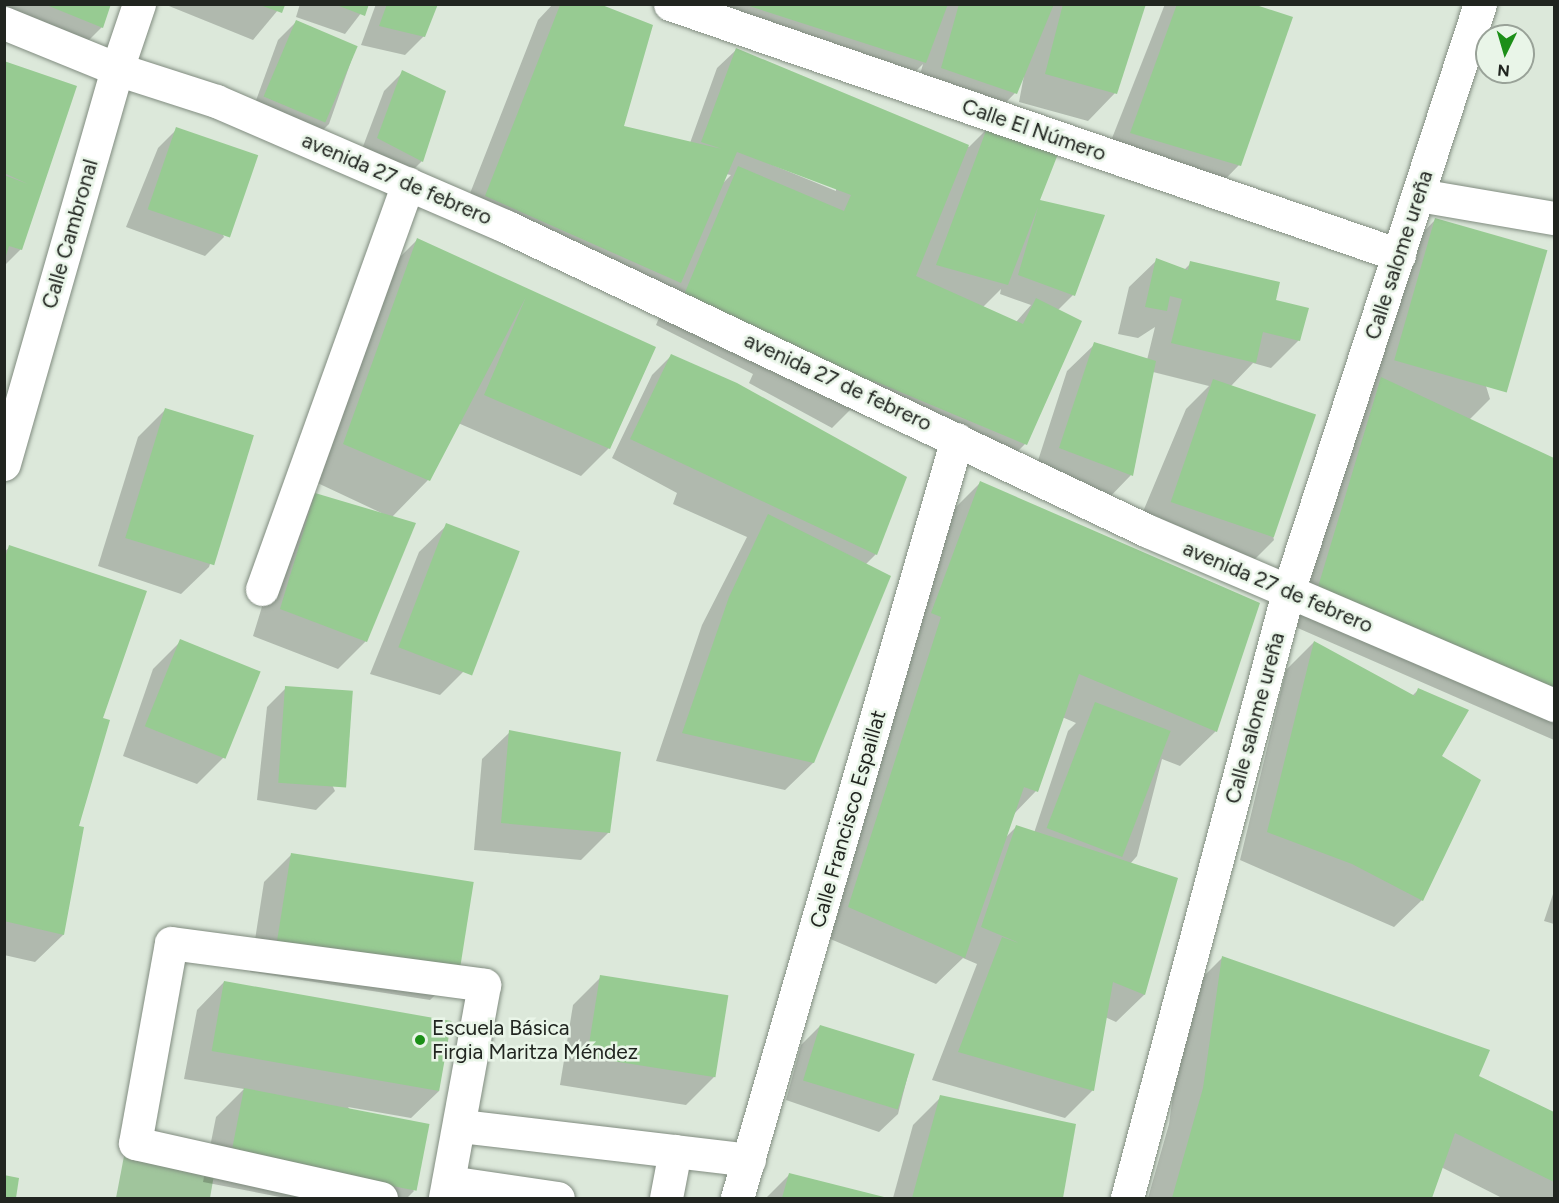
<!DOCTYPE html>
<html>
<head>
<meta charset="utf-8">
<style>
	body { margin:0 }
	#map { position:relative; width:1559px; height:1203px; overflow:hidden; background:#dce8da; font-family:Figtree,sans-serif }
	div>[style] { position:absolute }
	.green>* { inset:0; background:#a0c59c }
	.shadow>* { inset:0; background:#0003 }
	.building>* { inset:0; background:#97cb92; transform-origin:0 0 }
	.roads { filter:drop-shadow(0 0 2px #818c80) drop-shadow(0 0 2px #818c80) }
	.minor>* { height:33px; margin:-16.5px; padding:0 16.5px; transform-origin:16.5px; border-radius:16.5px; background:#fff }
	.major>* { height:33px; margin:-16.5px; padding:0 16.5px; transform-origin:16.5px; border-radius:16.5px; background:#fff }
	.dots>* { width:16px; height:16px; translate:-50% -50%; box-sizing:border-box; border:3px solid #e9f5e8; border-radius:50% }
	span { translate:-50% -50%; white-space:nowrap; text-align:center; line-height:1.15; -webkit-text-stroke:5px #e9f5e8; paint-order:stroke }
	.street-label { font-size:21px; color:#212520 }
	.poi-label { font-size:21px; color:#212520 }
	.left { translate:0 -50%; text-align:left }
	.frame { position:absolute; inset:0; border:6px solid #212520; pointer-events:none }
	.north { position:absolute; left:1475px; top:24px; width:60px; height:60px; box-sizing:border-box; background:#e9f5e8; border:2px solid #99a298; border-radius:50%; rotate:185deg; font-size:16px; font-weight:700; line-height:24px; text-align:center; color:#212520 }
	.north::after { content:''; display:block; margin:auto; width:21px; height:27px; background:#1c8f18; clip-path:polygon(50% 0,100% 100%,50% 72%,0 100%) }
</style>
</head>
<body>
<div id="map">
	<div class="green">
		<i style="clip-path:polygon(125px 1151px,215px 1169px,210px 1198px,116px 1198px)"></i>
	</div>
	<div class="shadow">
		<i style="clip-path:polygon(4px 4px,109px 4px,102px 27px,74px 55px,4px 27px)"></i>
		<i style="clip-path:polygon(164px 4px,283px 4px,253px 40px)"></i>
		<i style="clip-path:polygon(300px 4px,368px 4px,345px 34px,296px 17px)"></i>
		<i style="clip-path:polygon(376px 4px,437px 4px,424px 36px,405px 55px,361px 45px)"></i>
		<i style="clip-path:polygon(evenodd,553px 4px,598px 4px,651px 26px,622px 127px,690px 143px,717px 68px,736px 50px,969px 147px,987px 129px,1038px 203px,1073px 295px,1057px 311px,1025px 444px,1006px 463px,950px 450px,850px 410px,832px 428px,749px 383px,753px 374px,656px 325px,670px 292px,653px 309px,458px 224px,538px 20px,553px 4px,763px 161px,836px 188px,836px 191px,763px 161px,553px 4px,726px 174px,731px 175px,722px 184px,726px 174px,553px 4px,1001px 289px,1000px 294px,1031px 305px,1016px 322px,983px 307px,1001px 289px)"></i>
		<i style="clip-path:polygon(684px 4px,1144px 4px,1115px 93px,1088px 121px,1019px 102px,1025px 70px,1015px 93px,988px 121px,914px 95px,923px 64px,897px 90px)"></i>
		<i style="clip-path:polygon(1165px 4px,1248px 4px,1239px 165px,1212px 193px,1103px 161px)"></i>
		<i style="clip-path:polygon(297px 21px,356px 47px,329px 124px,310px 143px,250px 117px,278px 40px)"></i>
		<i style="clip-path:polygon(4px 63px,75px 87px,21px 249px,4px 266px)"></i>
		<i style="clip-path:polygon(403px 72px,422px 161px,403px 180px,359px 157px,384px 91px)"></i>
		<i style="clip-path:polygon(177px 129px,224px 237px,205px 256px,126px 227px,158px 148px)"></i>
		<i style="clip-path:polygon(1435px 220px,1490px 399px,1469px 420px,1554px 459px,1554px 740px,1284px 622px,1408px 248px)"></i>
		<i style="clip-path:polygon(417px 240px,654px 348px,609px 448px,581px 476px,458px 423px,428px 480px,392px 517px,366px 641px,338px 669px,253px 636px,288px 522px,316px 494px,390px 517px,309px 479px,382px 275px)"></i>
		<i style="clip-path:polygon(1157px 260px,1184px 270px,1191px 263px,1274px 301px,1299px 340px,1271px 368px,1253px 363px,1230px 387px,1274px 540px,1246px 568px,1137px 526px,1186px 409px,1209px 386px,1153px 372px,1131px 475px,1104px 503px,1033px 476px,1067px 371px,1095px 344px,1147px 360px,1155px 327px,1138px 338px,1118px 334px,1129px 287px)"></i>
		<i style="clip-path:polygon(671px 356px,876px 554px,865px 565px,813px 763px,785px 790px,656px 761px,702px 625px,747px 537px,673px 504px,677px 493px,612px 458px,652px 375px)"></i>
		<i style="clip-path:polygon(165px 410px,252px 436px,209px 567px,181px 594px,98px 566px,138px 437px)"></i>
		<i style="clip-path:polygon(evenodd,980px 483px,1216px 731px,1180px 766px,1162px 759px,1137px 856px,1130px 864px,1177px 879px,1144px 995px,1116px 1022px,1105px 1017px,1093px 1090px,1065px 1118px,932px 1080px,977px 964px,963px 958px,936px 984px,821px 935px,945px 518px,980px 483px,1062px 717px,1076px 723px,1068px 731px,1034px 833px,1016px 827px,1005px 838px,1013px 815px,1036px 791px,1062px 717px)"></i>
		<i style="clip-path:polygon(447px 525px,467px 668px,440px 695px,370px 674px,419px 552px)"></i>
		<i style="clip-path:polygon(10px 547px,102px 719px,77px 828px,63px 935px,35px 962px,4px 955px,4px 552px)"></i>
		<i style="clip-path:polygon(181px 641px,259px 673px,224px 757px,197px 784px,123px 756px,153px 669px)"></i>
		<i style="clip-path:polygon(1314px 642px,1412px 696px,1419px 689px,1440px 756px,1422px 900px,1394px 927px,1240px 860px,1286px 670px)"></i>
		<i style="clip-path:polygon(286px 688px,335px 791px,316px 810px,257px 800px,267px 707px)"></i>
		<i style="clip-path:polygon(510px 732px,609px 832px,581px 860px,474px 850px,482px 759px)"></i>
		<i style="clip-path:polygon(292px 854px,458px 973px,430px 1000px,250px 972px,264px 882px)"></i>
		<i style="clip-path:polygon(1554px 891px,1554px 924px,1544px 921px)"></i>
		<i style="clip-path:polygon(1222px 958px,1475px 1082px,1479px 1077px,1554px 1113px,1554px 1198px,1502px 1198px,1439px 1166px,1430px 1198px,1148px 1198px,1169px 1124px,1187px 993px)"></i>
		<i style="clip-path:polygon(601px 977px,714px 1077px,686px 1105px,560px 1085px,573px 1005px)"></i>
		<i style="clip-path:polygon(224px 982px,439px 1091px,411px 1118px,348px 1107px,414px 1191px,407px 1198px,285px 1198px,203px 1182px,216px 1117px,244px 1089px,184px 1079px,197px 1010px)"></i>
		<i style="clip-path:polygon(820px 1026px,913px 1055px,898px 1114px,879px 1132px,786px 1100px,801px 1045px)"></i>
		<i style="clip-path:polygon(941px 1097px,1074px 1125px,1061px 1198px,893px 1198px,913px 1125px)"></i>
		<i style="clip-path:polygon(790px 1174px,885px 1198px,766px 1198px)"></i>
	</div>
	<div class="building">
		<i style="clip-path:polygon(44px 4px,111px 4px,103px 28px)"></i>
		<i style="clip-path:polygon(334px 4px,369px 4px,365px 16px)"></i>
		<i style="clip-path:polygon(387px 4px,438px 4px,425px 37px,379px 26px)"></i>
		<i style="clip-path:polygon(743px 4px,948px 4px,926px 63px)"></i>
		<i style="clip-path:polygon(959px 4px,1054px 4px,1017px 94px,941px 68px)"></i>
		<i style="clip-path:polygon(1063px 4px,1146px 4px,1117px 94px,1045px 74px)"></i>
		<i style="clip-path:polygon(1177px 4px,1253px 4px,1293px 17px,1241px 166px,1130px 133px)"></i>
		<i style="clip-path:polygon(260px 5px,285px 5px,282px 13px)"></i>
		<i style="clip-path:polygon(560px 5px,602px 5px,653px 25px,624px 126px,722px 149px,701px 142px,736px 48px,969px 145px,916px 276px,1023px 324px,1036px 298px,1082px 321px,1027px 445px,874px 381px,869px 394px,683px 297px,738px 166px,844px 211px,851px 195px,737px 152px,681px 283px,485px 196px)"></i>
		<i style="left:296px;top:20px;width:67px;height:83px;rotate:23deg"></i>
		<i style="clip-path:polygon(4px 61px,77px 86px,22px 250px,9px 246px,5px 259px,4px 175px,28px 184px,4px 173px)"></i>
		<i style="clip-path:polygon(402px 70px,446px 91px,423px 162px,377px 138px)"></i>
		<i style="left:176px;top:127px;width:87px;height:87px;rotate:19deg"></i>
		<i style="clip-path:polygon(987px 128px,1058px 154px,1040px 200px,1105px 215px,1075px 296px,1018px 275px,1038px 207px,1008px 285px,936px 265px)"></i>
		<i style="left:1435px;top:218px;width:117px;height:148px;rotate:16deg"></i>
		<i style="clip-path:polygon(417px 238px,656px 347px,610px 449px,484px 395px,526px 297px,430px 481px,343px 444px)"></i>
		<i style="clip-path:polygon(1156px 258px,1188px 270px,1190px 261px,1280px 282px,1276px 300px,1309px 308px,1300px 341px,1263px 332px,1256px 363px,1171px 343px,1182px 299px,1170px 296px,1167px 311px,1145px 307px)"></i>
		<i style="clip-path:polygon(1094px 342px,1156px 361px,1133px 476px,1059px 448px)"></i>
		<i style="clip-path:polygon(671px 354px,737px 383px,907px 477px,877px 555px,630px 439px)"></i>
		<i style="clip-path:polygon(1381px 377px,1554px 458px,1554px 690px,1318px 587px)"></i>
		<i style="left:1213px;top:379px;width:109px;height:130px;rotate:19deg"></i>
		<i style="left:165px;top:408px;width:93px;height:136px;rotate:17deg"></i>
		<i style="clip-path:polygon(980px 481px,1260px 603px,1217px 732px,1079px 674px,1038px 792px,1024px 787px,965px 958px,848px 907px,941px 617px,931px 613px)"></i>
		<i style="clip-path:polygon(315px 493px,416px 523px,367px 642px,280px 609px)"></i>
		<i style="clip-path:polygon(768px 514px,891px 576px,814px 763px,682px 733px,729px 597px)"></i>
		<i style="left:446px;top:523px;width:79px;height:133px;rotate:21deg"></i>
		<i style="clip-path:polygon(9px 545px,147px 591px,103px 718px,110px 720px,79px 826px,84px 827px,64px 935px,4px 921px,4px 562px)"></i>
		<i style="left:180px;top:639px;width:87px;height:94px;rotate:22deg"></i>
		<i style="clip-path:polygon(1314px 641px,1415px 696px,1418px 688px,1469px 710px,1442px 756px,1481px 780px,1423px 901px,1352px 864px,1267px 832px)"></i>
		<i style="left:285px;top:686px;width:68px;height:97px;rotate:4deg"></i>
		<i style="left:1095px;top:702px;width:81px;height:135px;rotate:21deg"></i>
		<i style="clip-path:polygon(509px 730px,621px 752px,610px 833px,501px 823px)"></i>
		<i style="clip-path:polygon(1016px 825px,1178px 878px,1145px 995px,1113px 982px,1094px 1091px,958px 1052px,1002px 937px,1019px 943px,981px 927px)"></i>
		<i style="left:291px;top:853px;width:185px;height:92px;rotate:9deg"></i>
		<i style="clip-path:polygon(1222px 956px,1490px 1050px,1479px 1076px,1554px 1112px,1554px 1182px,1455px 1133px,1432px 1198px,1172px 1198px,1203px 1088px)"></i>
		<i style="left:600px;top:975px;width:130px;height:83px;rotate:9deg"></i>
		<i style="left:224px;top:981px;width:231px;height:71px;rotate:10deg"></i>
		<i style="left:820px;top:1025px;width:99px;height:58px;rotate:17deg"></i>
		<i style="left:244px;top:1088px;width:189px;height:68px;rotate:11deg"></i>
		<i style="clip-path:polygon(940px 1095px,1076px 1124px,1063px 1198px,912px 1198px)"></i>
		<i style="clip-path:polygon(789px 1173px,888px 1198px,782px 1198px)"></i>
		<i style="clip-path:polygon(4px 1175px,19px 1178px,16px 1198px,4px 1198px)"></i>
	</div>
	<div class="roads">
		<div class="minor">
			<i style="left:670px;top:4px;width:771px;rotate:19deg"></i>
			<i style="left:4px;top:23px;width:122px;rotate:22.2deg"></i>
			<i style="left:117px;top:69px;width:411px;rotate:106deg"></i>
			<i style="left:1419px;top:195px;width:137px;rotate:9.7deg"></i>
			<i style="left:262px;top:589px;width:431px;rotate:-70.2deg"></i>
			<i style="left:461px;top:1126px;width:290px;rotate:6.7deg"></i>
			<i style="left:449px;top:1182px;width:110px;rotate:8.4deg"></i>
			<i style="left:381px;top:1198px;width:252px;rotate:-167.4deg"></i>
			<i style="left:135px;top:1143px;width:203px;rotate:-79.8deg"></i>
			<i style="left:171px;top:943px;width:316px;rotate:7.6deg"></i>
			<i style="left:484px;top:985px;width:217px;rotate:100.4deg"></i>
			<i style="left:666px;top:1198px;width:48px;rotate:-79.2deg"></i>
			<i style="left:737px;top:1198px;width:790px;rotate:-73.84deg"></i>
			<i style="left:1127px;top:1198px;width:627px;rotate:-75.12deg"></i>
			<i style="left:1288px;top:592px;width:619px;rotate:-71.92deg"></i>
		</div>
		<div class="major">
			<i style="left:139px;top:4px;width:69px;rotate:108.7deg"></i>
			<i style="left:117px;top:69px;width:104px;rotate:17.9deg"></i>
			<i style="left:216px;top:101px;width:315px;rotate:23.4deg"></i>
			<i style="left:505px;top:226px;width:712px;rotate:25.38deg"></i>
			<i style="left:1148px;top:531px;width:442px;rotate:23.2deg"></i>
		</div>
	</div>
	<div class="dots">
		<i style="left:420px;top:1040px;background:#1c8f18"></i>
	</div>
	<div class="street-label">
		<span style="left:1034px;top:130px;rotate:19deg">Calle El Número</span>
		<span style="left:397px;top:179px;rotate:23deg">avenida 27 de febrero</span>
		<span style="left:70px;top:234px;rotate:-74deg">Calle Cambronal</span>
		<span style="left:1399px;top:255px;rotate:-72deg">Calle salome ureña</span>
		<span style="left:838px;top:382px;rotate:25deg">avenida 27 de febrero</span>
		<span style="left:1278px;top:587px;rotate:23deg">avenida 27 de febrero</span>
		<span style="left:1255px;top:718px;rotate:-75deg">Calle salome ureña</span>
		<span style="left:848px;top:819px;rotate:-74deg">Calle Francisco Espaillat</span>
	</div>
	<div class="poi-label">
		<span class="left" style="left:432px;top:1040px">Escuela Básica<br>Firgia Maritza Méndez</span>
	</div>
	<div class="frame"></div>
	<div class="north">N</div>
</div>
</body>
</html>
